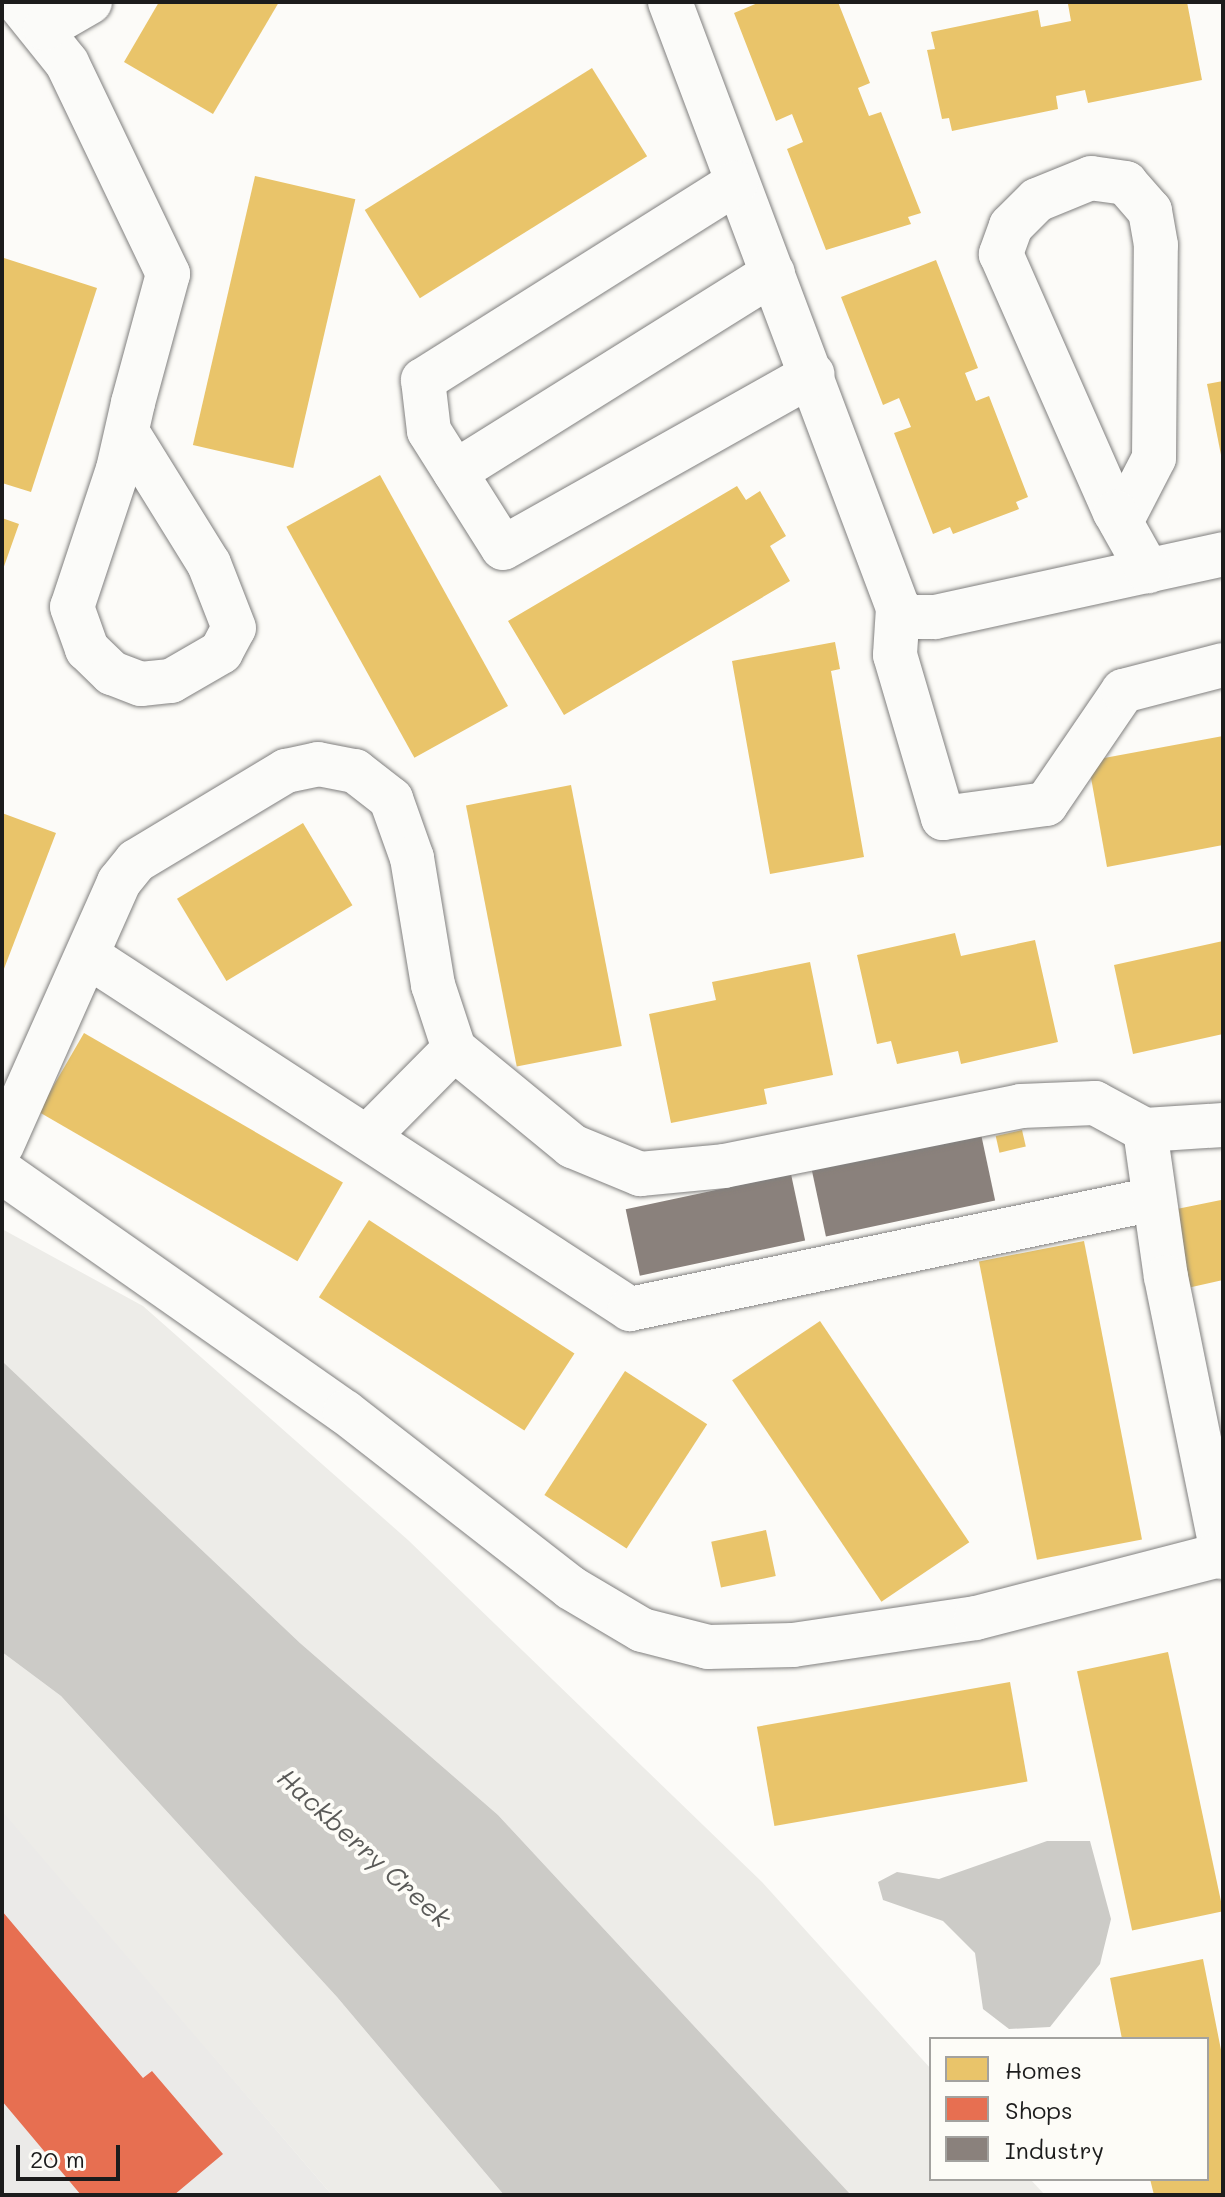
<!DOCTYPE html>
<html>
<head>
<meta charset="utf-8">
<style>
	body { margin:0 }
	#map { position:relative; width:1225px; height:2197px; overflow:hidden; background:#fcfbf8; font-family:Mali,sans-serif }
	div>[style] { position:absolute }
	.built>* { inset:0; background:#ebeae8 }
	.green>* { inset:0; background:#edece8 }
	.water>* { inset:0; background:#cccbc7 }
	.homes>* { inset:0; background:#e9c46a; transform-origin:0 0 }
	.shops>* { inset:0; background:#e76f51 }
	.industry>* { inset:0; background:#8a817c; transform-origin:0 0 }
	.roads { filter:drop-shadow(0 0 2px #81807f) drop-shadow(0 0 2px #81807f) }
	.minor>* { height:44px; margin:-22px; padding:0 22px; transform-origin:22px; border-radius:22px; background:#fbfbf9 }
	span { translate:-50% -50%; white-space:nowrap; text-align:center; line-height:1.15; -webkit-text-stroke:8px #fdfcf7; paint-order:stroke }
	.water-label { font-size:26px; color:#5a5a58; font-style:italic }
	.frame { position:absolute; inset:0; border:4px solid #1c1c1c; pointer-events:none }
	.legend { position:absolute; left:929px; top:2037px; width:280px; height:144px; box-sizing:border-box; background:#fdfcf7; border:2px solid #a3a29f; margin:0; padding:10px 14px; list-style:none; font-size:24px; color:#1c1c1c }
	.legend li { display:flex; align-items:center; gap:16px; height:40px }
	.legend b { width:40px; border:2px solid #a3a29f }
	.scale { position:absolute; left:16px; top:2145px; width:104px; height:36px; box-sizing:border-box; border:4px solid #1c1c1c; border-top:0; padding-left:10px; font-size:24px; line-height:28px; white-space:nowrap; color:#1c1c1c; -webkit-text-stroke:6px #fdfcf7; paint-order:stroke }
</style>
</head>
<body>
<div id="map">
	<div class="built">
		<i style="clip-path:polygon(2px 1811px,10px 1818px,332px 2195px,2px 2195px)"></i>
	</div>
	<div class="green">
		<i style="clip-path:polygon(2px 1229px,143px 1306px,408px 1540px,762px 1882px,931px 2069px,931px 2179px,1030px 2179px,1045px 2195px,851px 2195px,498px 1815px,300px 1643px,2px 1361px)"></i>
		<i style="clip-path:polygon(2px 1652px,61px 1696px,337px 1997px,504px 2195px,332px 2195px,2px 1811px)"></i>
	</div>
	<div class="water">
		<i style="clip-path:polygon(2px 1361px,300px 1643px,498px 1815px,851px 2195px,504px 2195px,337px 1997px,61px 1696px,2px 1652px)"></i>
		<i style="clip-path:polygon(1047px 1841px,1090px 1841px,1111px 1919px,1100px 1964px,1050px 2027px,1009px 2029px,983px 2009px,975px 1953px,943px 1921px,883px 1900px,878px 1882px,897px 1872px,939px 1879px)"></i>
	</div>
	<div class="homes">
		<i style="clip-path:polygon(159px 2px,279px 2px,213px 114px,124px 62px)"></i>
		<i style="clip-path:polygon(760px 2px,838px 2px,870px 83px,858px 88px,869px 116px,881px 112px,921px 213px,908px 217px,911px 224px,826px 250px,787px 149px,803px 142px,792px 114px,776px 121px,734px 13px)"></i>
		<i style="clip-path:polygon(1076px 2px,1187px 2px,1202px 80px,1088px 103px,1085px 90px,1056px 96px,1058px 109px,952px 131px,949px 118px,942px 119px,927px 50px,935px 49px,931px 32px,1038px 10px,1041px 27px,1071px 21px,1068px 4px)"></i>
		<i style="left:592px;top:68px;width:104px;height:268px;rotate:58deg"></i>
		<i style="left:255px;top:176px;width:103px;height:276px;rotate:13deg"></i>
		<i style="clip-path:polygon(4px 258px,97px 288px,31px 492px,2px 483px)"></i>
		<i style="clip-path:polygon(936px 260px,978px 368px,965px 373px,976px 401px,989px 396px,1028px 497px,1016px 502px,1019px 509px,953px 534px,950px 527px,933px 534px,894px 433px,911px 427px,899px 398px,883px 405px,841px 297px)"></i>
		<i style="clip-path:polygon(1223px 381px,1223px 460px,1222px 460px,1207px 384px)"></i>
		<i style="left:380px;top:475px;width:264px;height:107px;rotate:61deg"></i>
		<i style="clip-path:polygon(737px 486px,746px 500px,760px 491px,786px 536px,770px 546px,790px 581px,564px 715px,508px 621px)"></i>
		<i style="clip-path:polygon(2px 518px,19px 524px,2px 572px)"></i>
		<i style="clip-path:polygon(835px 642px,840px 669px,831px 671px,864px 857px,770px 874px,732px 661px)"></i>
		<i style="clip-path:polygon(1223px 736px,1223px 845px,1107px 867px,1088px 761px)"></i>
		<i style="left:571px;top:785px;width:266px;height:107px;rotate:79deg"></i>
		<i style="clip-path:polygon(2px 813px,56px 833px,2px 974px)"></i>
		<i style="left:303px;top:823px;width:96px;height:147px;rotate:59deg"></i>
		<i style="clip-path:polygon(955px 933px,961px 956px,1035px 940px,1058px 1042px,961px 1064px,958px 1051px,897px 1064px,891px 1041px,877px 1044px,857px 955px)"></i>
		<i style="clip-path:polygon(1223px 941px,1223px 1034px,1133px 1054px,1114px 965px)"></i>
		<i style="clip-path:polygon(810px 962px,833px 1075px,764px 1089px,767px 1104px,671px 1123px,649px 1014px,716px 1000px,712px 982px)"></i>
		<i style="left:84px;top:1033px;width:299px;height:91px;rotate:30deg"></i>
		<i style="left:1022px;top:1130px;width:17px;height:27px;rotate:77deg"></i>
		<i style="clip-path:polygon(1223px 1184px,1223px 1280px,1183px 1289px,1167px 1211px,1221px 1200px)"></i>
		<i style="left:369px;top:1220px;width:245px;height:92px;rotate:33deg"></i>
		<i style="left:1084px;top:1241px;width:304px;height:107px;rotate:79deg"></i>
		<i style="left:820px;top:1321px;width:267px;height:106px;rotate:56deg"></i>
		<i style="left:625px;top:1371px;width:98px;height:148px;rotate:33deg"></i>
		<i style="left:766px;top:1530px;width:47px;height:56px;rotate:78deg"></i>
		<i style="left:1168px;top:1652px;width:265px;height:93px;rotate:78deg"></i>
		<i style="left:1010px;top:1682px;width:101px;height:257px;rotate:80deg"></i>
		<i style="clip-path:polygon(1203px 1959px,1223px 2060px,1223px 2195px,1154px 2195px,1150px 2179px,1207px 2179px,1207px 2039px,1122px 2039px,1110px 1978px)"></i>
	</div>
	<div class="shops">
		<i style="clip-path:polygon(2px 1911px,143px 2078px,152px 2071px,223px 2154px,174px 2195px,81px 2195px,2px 2101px)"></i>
	</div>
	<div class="industry">
		<i style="left:981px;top:1134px;width:68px;height:173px;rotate:78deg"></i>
		<i style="left:791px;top:1174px;width:68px;height:169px;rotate:78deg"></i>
	</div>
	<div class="roads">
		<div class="minor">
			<i style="left:18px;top:2px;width:78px;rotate:51.2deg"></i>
			<i style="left:67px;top:63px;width:234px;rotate:64.4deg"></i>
			<i style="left:168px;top:274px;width:134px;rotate:105.2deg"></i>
			<i style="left:133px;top:403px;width:68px;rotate:102.8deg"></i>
			<i style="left:118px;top:469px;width:145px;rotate:108.4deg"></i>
			<i style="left:72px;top:607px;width:45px;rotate:70.3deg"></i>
			<i style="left:87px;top:649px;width:35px;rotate:44deg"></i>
			<i style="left:112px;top:673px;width:31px;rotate:21deg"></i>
			<i style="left:141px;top:684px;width:30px;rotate:-6deg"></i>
			<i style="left:171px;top:681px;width:58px;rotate:-30.1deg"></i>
			<i style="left:221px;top:652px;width:27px;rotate:-62deg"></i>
			<i style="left:234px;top:628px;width:69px;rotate:-111.3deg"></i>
			<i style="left:209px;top:564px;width:155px;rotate:-121.8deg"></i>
			<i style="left:670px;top:2px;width:647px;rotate:69.38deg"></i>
			<i style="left:898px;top:608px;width:15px;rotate:37deg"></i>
			<i style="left:910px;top:617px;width:25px"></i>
			<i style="left:935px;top:617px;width:295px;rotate:-12.3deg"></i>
			<i style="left:45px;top:28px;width:52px;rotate:-30deg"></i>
			<i style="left:736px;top:183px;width:370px;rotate:147.8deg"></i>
			<i style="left:423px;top:380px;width:51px;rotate:83.3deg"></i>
			<i style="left:429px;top:431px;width:138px;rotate:57.7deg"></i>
			<i style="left:503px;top:548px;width:355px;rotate:-29.3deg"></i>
			<i style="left:455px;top:472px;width:375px;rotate:-32deg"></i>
			<i style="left:1121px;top:522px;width:72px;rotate:-62.7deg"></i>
			<i style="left:1154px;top:458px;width:213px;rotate:-89.5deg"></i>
			<i style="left:1156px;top:245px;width:35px;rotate:-100deg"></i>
			<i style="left:1150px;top:211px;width:37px;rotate:-131deg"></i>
			<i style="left:1126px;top:183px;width:35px;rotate:-172deg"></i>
			<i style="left:1091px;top:178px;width:58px;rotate:157.8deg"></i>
			<i style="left:1037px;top:200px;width:37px;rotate:135deg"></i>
			<i style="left:1011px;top:226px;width:30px;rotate:110deg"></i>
			<i style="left:1001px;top:254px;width:282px;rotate:66.2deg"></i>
			<i style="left:1115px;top:512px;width:68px;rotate:60.8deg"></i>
			<i style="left:898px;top:608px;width:47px;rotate:93.7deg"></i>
			<i style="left:895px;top:655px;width:170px;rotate:73.6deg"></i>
			<i style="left:943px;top:818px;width:104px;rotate:-7.7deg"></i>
			<i style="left:1046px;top:804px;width:137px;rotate:-55.7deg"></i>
			<i style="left:1123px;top:691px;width:103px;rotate:-14.6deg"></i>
			<i style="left:88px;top:956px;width:647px;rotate:33.08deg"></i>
			<i style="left:630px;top:1309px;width:535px;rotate:-11.86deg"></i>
			<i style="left:1145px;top:1130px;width:148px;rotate:81.9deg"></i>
			<i style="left:1166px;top:1277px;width:286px;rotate:78.5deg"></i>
			<i style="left:370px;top:1134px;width:120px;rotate:-45.3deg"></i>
			<i style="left:2px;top:1145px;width:288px;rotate:-66deg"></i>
			<i style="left:119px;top:882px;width:27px;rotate:-51deg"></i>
			<i style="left:136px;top:861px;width:175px;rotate:-31deg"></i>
			<i style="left:286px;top:771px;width:33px;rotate:-12deg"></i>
			<i style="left:318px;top:764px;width:38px;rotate:11deg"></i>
			<i style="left:355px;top:771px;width:46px;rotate:37.9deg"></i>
			<i style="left:391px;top:799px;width:63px;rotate:70.4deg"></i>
			<i style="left:412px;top:858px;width:129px;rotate:80.6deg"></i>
			<i style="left:433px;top:985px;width:67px;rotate:71.8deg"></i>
			<i style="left:454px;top:1049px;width:153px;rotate:39.4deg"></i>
			<i style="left:572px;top:1146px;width:74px;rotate:22.4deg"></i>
			<i style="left:640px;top:1174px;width:84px;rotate:-5.4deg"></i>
			<i style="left:724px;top:1166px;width:303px;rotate:-11.4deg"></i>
			<i style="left:1021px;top:1106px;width:74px;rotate:-2.3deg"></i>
			<i style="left:1095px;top:1103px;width:57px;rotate:28.4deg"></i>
			<i style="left:1145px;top:1130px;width:78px;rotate:-3.7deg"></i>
			<i style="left:2px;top:1172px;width:419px;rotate:35deg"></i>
			<i style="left:345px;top:1412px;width:286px;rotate:37.9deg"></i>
			<i style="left:571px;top:1588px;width:82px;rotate:30.6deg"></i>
			<i style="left:642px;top:1630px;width:68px;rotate:14.4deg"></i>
			<i style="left:708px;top:1647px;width:85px;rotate:-1.3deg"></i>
			<i style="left:793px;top:1645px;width:185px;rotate:-8.4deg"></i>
			<i style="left:976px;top:1618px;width:255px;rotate:-14.5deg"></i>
		</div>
	</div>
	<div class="water-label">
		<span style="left:364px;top:1848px;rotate:42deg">Hackberry Creek</span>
	</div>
	<div class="frame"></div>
	<ul class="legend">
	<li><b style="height:22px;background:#e9c46a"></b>Homes</li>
	<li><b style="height:22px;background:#e76f51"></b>Shops</li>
	<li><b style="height:22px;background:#8a817c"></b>Industry</li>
	</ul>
	<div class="scale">20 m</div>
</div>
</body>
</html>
